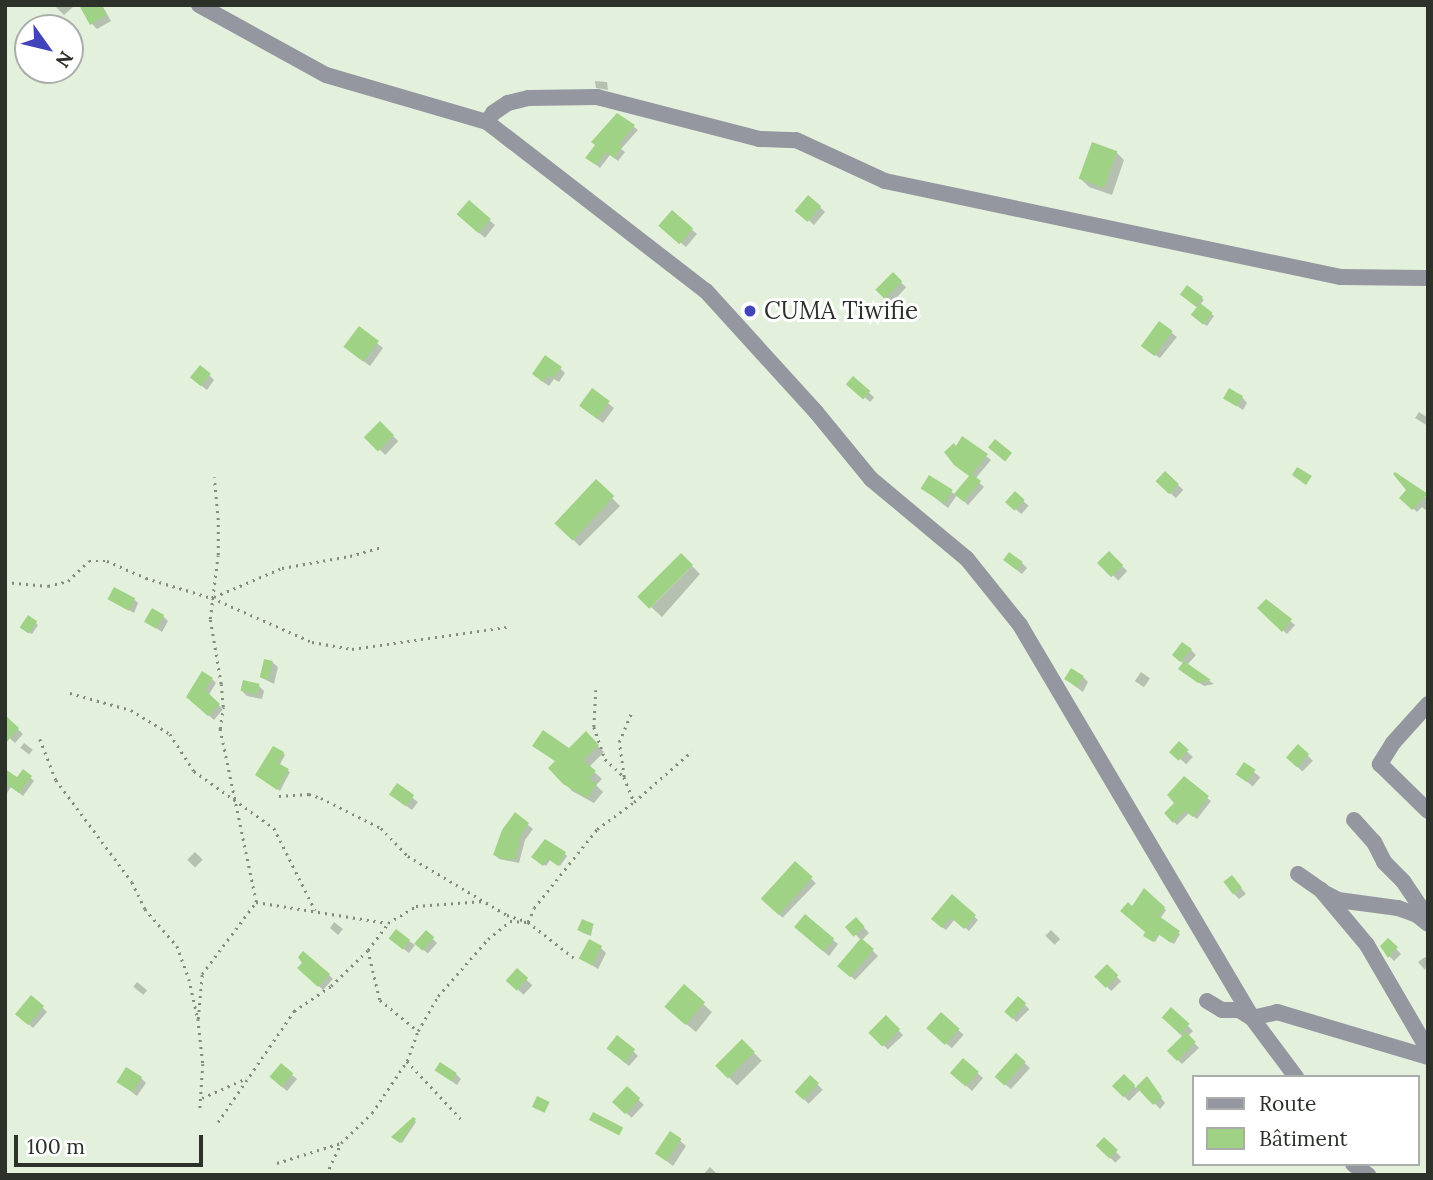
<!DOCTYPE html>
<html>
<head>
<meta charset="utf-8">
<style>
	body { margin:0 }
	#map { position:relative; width:1433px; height:1180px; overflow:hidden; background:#e3f1dc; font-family:Lora,serif }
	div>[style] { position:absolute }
	.shadow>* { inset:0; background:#0003; transform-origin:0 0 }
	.building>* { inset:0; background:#a0d286; transform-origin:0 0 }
	.path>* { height:2.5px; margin-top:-1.25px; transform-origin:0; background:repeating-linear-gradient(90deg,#828b7d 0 2px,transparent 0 7px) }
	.minor>* { height:16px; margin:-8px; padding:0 8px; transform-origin:8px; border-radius:8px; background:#9597a0 }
	.dots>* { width:19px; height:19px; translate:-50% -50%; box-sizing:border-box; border:4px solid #fff; border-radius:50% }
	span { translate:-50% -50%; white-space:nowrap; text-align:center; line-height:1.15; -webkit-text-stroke:6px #fff; paint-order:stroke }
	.poi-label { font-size:24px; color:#2c312a }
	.left { translate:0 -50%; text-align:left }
	.frame { position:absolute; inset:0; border:7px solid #2c312a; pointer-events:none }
	.legend { position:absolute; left:1192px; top:1075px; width:228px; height:91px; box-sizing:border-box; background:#fff; border:2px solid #abadaa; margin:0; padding:9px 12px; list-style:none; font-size:21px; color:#2c312a }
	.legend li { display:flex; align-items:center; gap:14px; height:35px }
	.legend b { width:35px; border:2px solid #abadaa }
	.north { position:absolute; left:14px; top:14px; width:70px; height:70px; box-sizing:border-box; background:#fff; border:2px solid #abadaa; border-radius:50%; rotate:124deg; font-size:19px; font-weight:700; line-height:28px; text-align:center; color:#2c312a }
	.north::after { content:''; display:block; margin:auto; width:24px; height:32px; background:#4245ba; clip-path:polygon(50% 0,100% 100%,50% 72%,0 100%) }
	.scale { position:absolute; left:14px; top:1135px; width:189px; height:32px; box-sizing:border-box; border:4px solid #2c312a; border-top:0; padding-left:9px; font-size:21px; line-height:24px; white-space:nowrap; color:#2c312a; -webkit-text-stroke:5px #fff; paint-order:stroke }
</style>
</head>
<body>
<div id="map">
	<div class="shadow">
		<i style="clip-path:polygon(54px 5px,71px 5px,73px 7px,64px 15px)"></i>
		<i style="clip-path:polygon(87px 5px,102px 5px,111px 21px,97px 29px,92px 24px)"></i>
		<i style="clip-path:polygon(595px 81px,607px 82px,608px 90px,596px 88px)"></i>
		<i style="clip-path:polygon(618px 115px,638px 130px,621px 149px,625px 152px,618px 161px,610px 155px,600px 168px,591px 161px)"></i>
		<i style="clip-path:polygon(1116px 152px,1124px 160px,1112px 195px,1089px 187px,1081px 179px)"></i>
		<i style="clip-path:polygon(469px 203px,495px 225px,485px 238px,464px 220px)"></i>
		<i style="clip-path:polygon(820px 207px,825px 212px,814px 225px,803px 215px)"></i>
		<i style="clip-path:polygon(673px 213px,697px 234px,686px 247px,667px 231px)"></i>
		<i style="left:893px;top:275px;width:18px;height:21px;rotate:43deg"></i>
		<i style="clip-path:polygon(1188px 288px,1204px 300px,1200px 305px,1214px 316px,1207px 326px,1196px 318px,1199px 309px,1182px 295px)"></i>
		<i style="clip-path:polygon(1160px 324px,1177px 337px,1160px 358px,1147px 350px)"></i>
		<i style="clip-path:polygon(359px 329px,383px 348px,370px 366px,351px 352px)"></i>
		<i style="clip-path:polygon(560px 368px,565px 373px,559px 382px,554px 379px,549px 386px,539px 379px)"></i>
		<i style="clip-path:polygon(209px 375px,214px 380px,207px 390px,198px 383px)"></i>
		<i style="left:853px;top:379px;width:28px;height:6px;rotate:41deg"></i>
		<i style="clip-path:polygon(593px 391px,614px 408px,603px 423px,587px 411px)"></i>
		<i style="clip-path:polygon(1242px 397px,1247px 403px,1243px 410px,1225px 398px)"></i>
		<i style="clip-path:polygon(1419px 412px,1428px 418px,1428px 426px,1415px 418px)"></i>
		<i style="left:380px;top:424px;width:25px;height:19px;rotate:43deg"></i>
		<i style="clip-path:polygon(963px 438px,991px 460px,975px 479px,984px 487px,968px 505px,957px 495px,948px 508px,926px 491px,930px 477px,956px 495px,971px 477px,956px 448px)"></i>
		<i style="left:1165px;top:473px;width:25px;height:11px;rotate:43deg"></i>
		<i style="clip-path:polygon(1395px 474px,1428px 499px,1428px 512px,1422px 507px,1417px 512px,1401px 498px,1409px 490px)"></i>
		<i style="left:596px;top:482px;width:34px;height:57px;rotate:45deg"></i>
		<i style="left:1015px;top:494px;width:18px;height:11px;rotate:41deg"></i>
		<i style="left:1109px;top:554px;width:25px;height:13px;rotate:43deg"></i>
		<i style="clip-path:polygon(1022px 563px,1027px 568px,1022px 574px,1010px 565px)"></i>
		<i style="clip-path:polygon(692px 566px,700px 574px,662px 617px,651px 607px)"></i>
		<i style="clip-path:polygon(109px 599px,134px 599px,138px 603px,134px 613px)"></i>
		<i style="clip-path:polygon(1266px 601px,1295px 625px,1287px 634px,1259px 608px)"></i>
		<i style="clip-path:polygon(163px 616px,168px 621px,162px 632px,147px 622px)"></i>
		<i style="clip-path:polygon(36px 623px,38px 625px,32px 634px,24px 630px)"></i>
		<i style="clip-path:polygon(1191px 650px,1196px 655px,1187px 665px,1214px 684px,1204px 686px,1185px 673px,1184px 664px,1179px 660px)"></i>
		<i style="clip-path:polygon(272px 662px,278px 667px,274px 684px,262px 678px)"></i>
		<i style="left:1141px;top:672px;width:11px;height:11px;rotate:34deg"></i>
		<i style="clip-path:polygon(1083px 677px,1088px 682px,1083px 692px,1072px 684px)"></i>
		<i style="clip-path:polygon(212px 679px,216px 683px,208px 696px,223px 709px,214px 720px,193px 701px)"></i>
		<i style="clip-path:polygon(259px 686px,264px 691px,262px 699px,247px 696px,242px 691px)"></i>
		<i style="clip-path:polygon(9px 721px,23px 734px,15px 743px,5px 734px)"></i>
		<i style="clip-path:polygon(586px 734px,604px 752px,589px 767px,602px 779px,596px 785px,603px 792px,594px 803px,572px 791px,550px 768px,556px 762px,535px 746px,569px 750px)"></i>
		<i style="left:24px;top:743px;width:11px;height:6px;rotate:38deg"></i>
		<i style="left:1179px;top:744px;width:19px;height:10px;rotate:43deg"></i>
		<i style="left:1298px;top:746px;width:21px;height:15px;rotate:45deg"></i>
		<i style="clip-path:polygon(283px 753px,285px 755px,279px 766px,290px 772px,280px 791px,259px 777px)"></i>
		<i style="left:1244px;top:764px;width:21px;height:12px;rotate:39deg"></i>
		<i style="clip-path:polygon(5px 771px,17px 780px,30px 777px,34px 781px,23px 796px,11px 787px,5px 796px)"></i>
		<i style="clip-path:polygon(397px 786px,418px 802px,412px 810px,397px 799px)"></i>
		<i style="clip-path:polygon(1196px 789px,1211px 801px,1197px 819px,1189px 813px,1177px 825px,1166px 813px)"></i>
		<i style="clip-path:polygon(515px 815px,533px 829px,525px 840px,519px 863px,499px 859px,495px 855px)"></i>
		<i style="left:195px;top:852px;width:11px;height:11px;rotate:45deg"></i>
		<i style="clip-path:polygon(565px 854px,567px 856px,560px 866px,550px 860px,546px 866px,536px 859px)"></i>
		<i style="left:795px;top:863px;width:29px;height:48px;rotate:44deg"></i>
		<i style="clip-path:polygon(1237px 883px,1246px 894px,1239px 899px,1234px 894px)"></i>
		<i style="clip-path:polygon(1145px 891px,1166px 910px,1160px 919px,1180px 934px,1174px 944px,1160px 934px,1155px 942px,1147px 937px,1147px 932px,1133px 909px)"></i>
		<i style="clip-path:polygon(952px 897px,978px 920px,969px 931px,955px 919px,946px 930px,936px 923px)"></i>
		<i style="clip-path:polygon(805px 916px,838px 944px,829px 956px,801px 932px)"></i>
		<i style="clip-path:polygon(856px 919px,869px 933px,862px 940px,878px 956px,855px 980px,839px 965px,861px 940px,848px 927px)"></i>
		<i style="clip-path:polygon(334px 922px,343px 929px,338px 935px,330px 928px)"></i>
		<i style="clip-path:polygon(593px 926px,591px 936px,581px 932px)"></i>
		<i style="left:1051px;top:930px;width:13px;height:8px;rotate:45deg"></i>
		<i style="left:426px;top:933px;width:15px;height:14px;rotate:42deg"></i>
		<i style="clip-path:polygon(391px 939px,409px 941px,415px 945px,409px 953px)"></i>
		<i style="clip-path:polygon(1388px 940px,1401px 954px,1394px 961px,1389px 956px)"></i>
		<i style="clip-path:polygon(601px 948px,606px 953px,598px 969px,581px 958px)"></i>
		<i style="clip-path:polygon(1425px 957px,1428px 960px,1425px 970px,1418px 962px)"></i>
		<i style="left:1107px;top:967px;width:20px;height:14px;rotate:45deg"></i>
		<i style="clip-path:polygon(299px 968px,329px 975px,333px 979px,323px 990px)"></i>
		<i style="left:517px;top:971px;width:21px;height:13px;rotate:43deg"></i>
		<i style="left:137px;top:982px;width:13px;height:6px;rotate:39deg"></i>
		<i style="clip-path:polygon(684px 987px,712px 1012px,696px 1032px,675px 1015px)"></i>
		<i style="left:1018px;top:998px;width:16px;height:18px;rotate:45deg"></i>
		<i style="clip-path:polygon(42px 1007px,47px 1012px,33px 1028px,22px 1019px)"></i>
		<i style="clip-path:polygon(1171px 1009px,1193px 1031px,1188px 1036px,1199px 1048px,1182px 1064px,1168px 1050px,1183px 1037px,1163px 1017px)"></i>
		<i style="left:941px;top:1015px;width:30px;height:18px;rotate:41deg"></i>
		<i style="left:886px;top:1017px;width:25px;height:21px;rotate:47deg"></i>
		<i style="left:742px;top:1041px;width:28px;height:35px;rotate:45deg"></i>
		<i style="clip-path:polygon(633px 1051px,638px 1056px,629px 1066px,613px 1053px)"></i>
		<i style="clip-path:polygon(1016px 1055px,1030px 1068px,1011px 1089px,1002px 1082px)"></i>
		<i style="clip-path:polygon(963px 1060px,983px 1078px,972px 1091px,958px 1078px)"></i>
		<i style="clip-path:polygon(437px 1071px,456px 1074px,461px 1079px,457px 1085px)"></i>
		<i style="clip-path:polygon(291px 1074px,297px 1079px,287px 1091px,276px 1082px)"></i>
		<i style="clip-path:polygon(1124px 1076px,1136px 1088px,1146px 1078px,1165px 1103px,1160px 1109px,1141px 1089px,1129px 1101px,1114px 1086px)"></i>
		<i style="left:810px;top:1077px;width:18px;height:20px;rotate:45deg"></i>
		<i style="clip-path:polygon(141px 1078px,146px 1083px,137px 1096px,119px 1082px)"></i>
		<i style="left:627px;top:1089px;width:23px;height:18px;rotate:43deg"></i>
		<i style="clip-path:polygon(413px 1119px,416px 1122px,402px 1143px,395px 1138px)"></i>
		<i style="clip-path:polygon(671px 1133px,686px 1146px,673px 1166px,657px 1154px)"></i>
		<i style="left:1104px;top:1140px;width:24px;height:8px;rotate:45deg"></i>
		<i style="clip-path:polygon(710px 1167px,718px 1175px,703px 1175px)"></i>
	</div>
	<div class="building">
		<i style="clip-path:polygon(79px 5px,101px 5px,107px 15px,90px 25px)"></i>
		<i style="clip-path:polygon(617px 113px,635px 125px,619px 144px,622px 147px,614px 158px,606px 152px,596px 165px,585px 158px,595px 145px,591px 142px)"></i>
		<i style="left:1092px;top:142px;width:27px;height:39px;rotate:20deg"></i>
		<i style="left:808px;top:195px;width:17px;height:21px;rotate:40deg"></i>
		<i style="left:469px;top:200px;width:29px;height:19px;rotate:41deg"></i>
		<i style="left:672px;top:210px;width:28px;height:21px;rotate:41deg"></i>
		<i style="left:893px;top:272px;width:13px;height:25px;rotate:45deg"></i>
		<i style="left:1187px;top:285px;width:20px;height:12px;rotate:37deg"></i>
		<i style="left:1200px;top:303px;width:16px;height:15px;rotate:38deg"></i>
		<i style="left:1159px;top:321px;width:17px;height:31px;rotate:36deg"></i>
		<i style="left:359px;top:326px;width:25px;height:26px;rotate:37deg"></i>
		<i style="clip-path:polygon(545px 355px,562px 367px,553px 378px,548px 375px,543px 382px,532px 374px)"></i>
		<i style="left:200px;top:365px;width:14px;height:16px;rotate:39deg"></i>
		<i style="left:853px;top:376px;width:23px;height:11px;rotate:41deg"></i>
		<i style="left:592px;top:388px;width:22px;height:22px;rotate:36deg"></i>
		<i style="left:1229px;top:388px;width:16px;height:12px;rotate:30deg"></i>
		<i style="left:380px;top:421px;width:20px;height:23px;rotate:45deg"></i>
		<i style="clip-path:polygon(962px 436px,988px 454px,972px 474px,981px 481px,964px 502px,954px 494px,969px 476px,954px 465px,944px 452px,954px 443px,956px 446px)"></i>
		<i style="left:995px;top:439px;width:22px;height:11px;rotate:39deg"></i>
		<i style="clip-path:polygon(1297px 467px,1312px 476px,1306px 485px,1292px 475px)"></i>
		<i style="left:1165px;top:471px;width:19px;height:14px;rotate:43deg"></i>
		<i style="clip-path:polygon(1395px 472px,1428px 494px,1412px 510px,1399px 498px,1406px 490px,1393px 474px)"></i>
		<i style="left:929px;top:475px;width:28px;height:16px;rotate:32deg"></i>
		<i style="left:596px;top:479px;width:25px;height:61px;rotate:43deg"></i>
		<i style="left:1015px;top:491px;width:13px;height:15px;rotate:42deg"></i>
		<i style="left:1109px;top:551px;width:20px;height:17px;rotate:45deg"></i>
		<i style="left:1009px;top:552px;width:17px;height:10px;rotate:36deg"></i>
		<i style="left:681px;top:553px;width:17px;height:62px;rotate:45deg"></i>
		<i style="left:114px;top:587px;width:24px;height:14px;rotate:28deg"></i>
		<i style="clip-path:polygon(1266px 599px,1292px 619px,1282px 632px,1257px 608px)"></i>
		<i style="left:152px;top:608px;width:14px;height:16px;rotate:30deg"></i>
		<i style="left:28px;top:615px;width:11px;height:15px;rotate:34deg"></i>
		<i style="clip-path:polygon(1182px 642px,1192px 649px,1180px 662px,1172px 655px)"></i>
		<i style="left:264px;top:659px;width:9px;height:19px;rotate:13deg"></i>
		<i style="clip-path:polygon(1184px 661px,1211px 680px,1198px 683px,1178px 669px)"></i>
		<i style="left:1071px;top:668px;width:15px;height:13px;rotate:32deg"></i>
		<i style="clip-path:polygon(202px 671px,213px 678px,205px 690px,220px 704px,208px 716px,186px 697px)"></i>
		<i style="left:243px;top:680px;width:17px;height:11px;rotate:13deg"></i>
		<i style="clip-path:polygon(5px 715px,19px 728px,5px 744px)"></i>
		<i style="clip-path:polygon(543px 730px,569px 748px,586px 731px,599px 745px,583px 760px,596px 771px,589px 779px,597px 784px,587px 798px,563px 784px,548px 768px,555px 761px,532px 746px)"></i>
		<i style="left:1179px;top:741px;width:13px;height:15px;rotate:42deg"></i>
		<i style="left:1298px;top:744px;width:15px;height:18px;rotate:42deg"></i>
		<i style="clip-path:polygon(273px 746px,284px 752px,278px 763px,289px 769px,277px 790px,255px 775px)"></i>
		<i style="left:1244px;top:762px;width:14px;height:15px;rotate:34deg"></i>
		<i style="clip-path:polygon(5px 769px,17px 777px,23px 769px,32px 776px,19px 793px,5px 783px)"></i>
		<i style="clip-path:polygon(1184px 776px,1209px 796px,1193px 817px,1185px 811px,1173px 823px,1164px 813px,1174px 803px,1167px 795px)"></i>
		<i style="left:397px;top:783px;width:21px;height:14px;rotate:35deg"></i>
		<i style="clip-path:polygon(515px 812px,529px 823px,521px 835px,515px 859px,506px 860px,493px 855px,502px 830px)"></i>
		<i style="clip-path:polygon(545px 839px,566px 852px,558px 866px,548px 859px,543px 866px,531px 857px)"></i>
		<i style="left:795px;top:861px;width:24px;height:51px;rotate:42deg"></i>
		<i style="left:1232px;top:875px;width:16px;height:11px;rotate:52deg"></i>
		<i style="clip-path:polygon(1144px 888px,1165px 907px,1159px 916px,1180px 931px,1171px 943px,1158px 934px,1153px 942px,1143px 936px,1145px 932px,1120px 911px,1128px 902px,1132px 906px)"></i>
		<i style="clip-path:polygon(952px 894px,976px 915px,964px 929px,950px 917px,942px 928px,931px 919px)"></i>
		<i style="left:805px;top:914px;width:38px;height:17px;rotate:40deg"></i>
		<i style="left:856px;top:917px;width:13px;height:15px;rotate:48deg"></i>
		<i style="left:582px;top:919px;width:13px;height:12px;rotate:23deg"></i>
		<i style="left:396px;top:929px;width:18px;height:12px;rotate:38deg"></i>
		<i style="left:426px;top:930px;width:11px;height:18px;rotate:41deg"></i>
		<i style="left:861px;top:938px;width:17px;height:37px;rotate:40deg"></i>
		<i style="clip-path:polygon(1388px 938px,1398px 947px,1388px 958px,1380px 946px)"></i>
		<i style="left:589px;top:939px;width:15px;height:22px;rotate:28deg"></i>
		<i style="clip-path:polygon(303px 951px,330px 974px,318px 987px,297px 968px,302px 963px,298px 957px)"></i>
		<i style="left:1107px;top:964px;width:16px;height:18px;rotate:45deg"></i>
		<i style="left:517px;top:968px;width:15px;height:17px;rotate:42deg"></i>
		<i style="left:684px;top:984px;width:28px;height:30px;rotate:41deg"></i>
		<i style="left:31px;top:995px;width:17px;height:25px;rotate:40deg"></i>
		<i style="left:1018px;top:996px;width:11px;height:21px;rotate:41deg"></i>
		<i style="left:1171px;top:1007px;width:25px;height:14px;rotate:42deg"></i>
		<i style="left:941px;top:1012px;width:25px;height:22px;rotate:42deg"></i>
		<i style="left:886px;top:1015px;width:20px;height:25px;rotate:45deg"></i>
		<i style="left:1186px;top:1032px;width:14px;height:27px;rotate:45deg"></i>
		<i style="left:617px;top:1035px;width:23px;height:17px;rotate:38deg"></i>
		<i style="left:742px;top:1039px;width:18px;height:38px;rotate:45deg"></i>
		<i style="left:1016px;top:1053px;width:13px;height:32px;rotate:42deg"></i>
		<i style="left:963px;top:1058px;width:21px;height:20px;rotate:41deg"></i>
		<i style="left:440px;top:1062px;width:20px;height:10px;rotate:33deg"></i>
		<i style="left:281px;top:1063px;width:16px;height:18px;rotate:40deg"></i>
		<i style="left:126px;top:1067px;width:19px;height:18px;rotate:32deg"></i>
		<i style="left:1124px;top:1074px;width:16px;height:17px;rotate:45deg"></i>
		<i style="left:810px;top:1075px;width:12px;height:23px;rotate:42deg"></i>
		<i style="clip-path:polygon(1147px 1076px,1162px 1097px,1153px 1105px,1136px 1087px)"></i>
		<i style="left:627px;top:1086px;width:18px;height:22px;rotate:43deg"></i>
		<i style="left:537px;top:1096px;width:14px;height:12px;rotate:25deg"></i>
		<i style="left:593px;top:1112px;width:34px;height:9px;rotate:27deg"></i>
		<i style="clip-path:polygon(413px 1117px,416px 1119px,400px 1143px,391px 1137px)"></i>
		<i style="left:670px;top:1131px;width:14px;height:27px;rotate:34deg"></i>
		<i style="left:1104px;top:1137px;width:19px;height:12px;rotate:43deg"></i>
	</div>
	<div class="path">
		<i style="left:5px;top:582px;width:43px;rotate:5.3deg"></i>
		<i style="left:48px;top:586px;width:21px;rotate:-14deg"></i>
		<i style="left:68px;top:581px;width:29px;rotate:-44deg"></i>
		<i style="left:89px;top:561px;width:18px"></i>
		<i style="left:107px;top:561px;width:43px;rotate:23.6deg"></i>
		<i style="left:146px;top:578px;width:69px;rotate:16.9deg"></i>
		<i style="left:212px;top:598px;width:109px;rotate:23.7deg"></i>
		<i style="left:312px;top:642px;width:41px;rotate:9.9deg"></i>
		<i style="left:352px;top:649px;width:157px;rotate:-8.1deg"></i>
		<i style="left:214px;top:597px;width:74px;rotate:-23.1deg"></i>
		<i style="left:282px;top:568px;width:69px;rotate:-10deg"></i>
		<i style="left:350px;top:556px;width:35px;rotate:-16deg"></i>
		<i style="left:596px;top:690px;width:37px;rotate:93deg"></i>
		<i style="left:594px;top:727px;width:34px;rotate:71deg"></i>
		<i style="left:605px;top:759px;width:26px;rotate:43deg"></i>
		<i style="left:624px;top:777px;width:27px;rotate:68deg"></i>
		<i style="left:70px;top:693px;width:63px;rotate:15.6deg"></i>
		<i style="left:131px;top:710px;width:46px;rotate:31.6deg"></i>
		<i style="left:170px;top:734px;width:44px;rotate:57deg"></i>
		<i style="left:194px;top:771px;width:98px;rotate:35.5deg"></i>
		<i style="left:274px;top:828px;width:92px;rotate:63.4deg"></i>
		<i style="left:40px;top:739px;width:44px;rotate:68.7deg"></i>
		<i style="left:56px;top:780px;width:127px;rotate:53.3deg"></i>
		<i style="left:132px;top:882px;width:30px;rotate:64deg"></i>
		<i style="left:145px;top:909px;width:49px;rotate:49.1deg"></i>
		<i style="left:177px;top:946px;width:35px;rotate:70deg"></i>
		<i style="left:189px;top:979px;width:41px;rotate:77.3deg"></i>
		<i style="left:198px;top:1019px;width:45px;rotate:83.7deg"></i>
		<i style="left:203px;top:1064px;width:45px;rotate:93.8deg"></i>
		<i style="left:624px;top:777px;width:35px;rotate:-98deg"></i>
		<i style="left:619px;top:742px;width:34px;rotate:-67deg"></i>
		<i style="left:279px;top:796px;width:30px;rotate:-4deg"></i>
		<i style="left:309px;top:794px;width:13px;rotate:18deg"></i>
		<i style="left:321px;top:798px;width:67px;rotate:26.6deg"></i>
		<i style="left:381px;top:828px;width:39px;rotate:46deg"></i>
		<i style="left:408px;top:856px;width:115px;rotate:30.8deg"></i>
		<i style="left:507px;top:915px;width:22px;rotate:18deg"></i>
		<i style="left:528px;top:922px;width:58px;rotate:38deg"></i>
		<i style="left:256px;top:902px;width:133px;rotate:9.1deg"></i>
		<i style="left:368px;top:950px;width:51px;rotate:76.5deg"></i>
		<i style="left:380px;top:1000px;width:49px;rotate:39.2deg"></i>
		<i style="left:198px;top:1019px;width:45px;rotate:-84.9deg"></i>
		<i style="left:202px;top:974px;width:90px;rotate:-53.1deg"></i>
		<i style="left:256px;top:902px;width:177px;rotate:-101.8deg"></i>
		<i style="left:220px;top:729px;width:22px;rotate:-82deg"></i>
		<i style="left:223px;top:707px;width:23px;rotate:-95deg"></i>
		<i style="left:221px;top:684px;width:66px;rotate:-99.6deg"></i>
		<i style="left:210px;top:619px;width:64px;rotate:-82.9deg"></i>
		<i style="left:218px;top:555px;width:35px;rotate:-90deg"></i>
		<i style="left:218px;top:520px;width:43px;rotate:-95.3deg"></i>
		<i style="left:407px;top:1061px;width:81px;rotate:47deg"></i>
		<i style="left:202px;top:1098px;width:49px;rotate:-24deg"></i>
		<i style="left:218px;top:1122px;width:135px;rotate:-55.6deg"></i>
		<i style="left:294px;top:1011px;width:45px;rotate:-34deg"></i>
		<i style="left:331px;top:986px;width:52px;rotate:-44.2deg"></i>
		<i style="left:368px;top:950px;width:34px;rotate:-53deg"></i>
		<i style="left:388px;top:923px;width:33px;rotate:-31deg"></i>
		<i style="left:416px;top:906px;width:68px;rotate:-4.2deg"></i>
		<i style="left:277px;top:1163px;width:67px;rotate:-17.4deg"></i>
		<i style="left:326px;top:1175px;width:35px;rotate:-65deg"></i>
		<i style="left:341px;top:1143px;width:43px;rotate:-44.1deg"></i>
		<i style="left:372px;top:1113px;width:63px;rotate:-56.1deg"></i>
		<i style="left:407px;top:1061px;width:32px;rotate:-70deg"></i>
		<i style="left:418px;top:1031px;width:40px;rotate:-60.3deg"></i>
		<i style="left:438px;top:996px;width:76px;rotate:-48.7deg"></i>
		<i style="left:488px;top:939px;width:28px;rotate:-39deg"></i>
		<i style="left:510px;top:921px;width:18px;rotate:3deg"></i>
		<i style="left:528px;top:922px;width:15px;rotate:-67deg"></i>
		<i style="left:534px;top:908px;width:101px;rotate:-51.4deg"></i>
		<i style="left:597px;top:829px;width:46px;rotate:-36.1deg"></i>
		<i style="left:634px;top:802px;width:77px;rotate:-41.3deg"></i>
	</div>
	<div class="minor">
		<i style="left:199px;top:5px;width:145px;rotate:28.9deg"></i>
		<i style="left:326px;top:75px;width:168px;rotate:16.3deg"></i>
		<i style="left:487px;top:122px;width:277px;rotate:37.7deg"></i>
		<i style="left:706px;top:291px;width:164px;rotate:47.7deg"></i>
		<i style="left:816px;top:412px;width:87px;rotate:50.6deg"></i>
		<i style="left:871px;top:479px;width:125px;rotate:39.8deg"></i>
		<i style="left:967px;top:559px;width:85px;rotate:51.2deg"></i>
		<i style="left:1020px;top:625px;width:456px;rotate:59.4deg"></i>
		<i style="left:1252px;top:1018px;width:74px;rotate:53.3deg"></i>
		<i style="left:487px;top:122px;width:11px;rotate:-56deg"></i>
		<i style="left:493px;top:113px;width:18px;rotate:-34deg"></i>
		<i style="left:508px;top:103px;width:21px;rotate:-14deg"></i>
		<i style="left:528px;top:98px;width:69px;rotate:-0.8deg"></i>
		<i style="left:597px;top:97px;width:167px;rotate:14.5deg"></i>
		<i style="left:759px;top:139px;width:37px;rotate:2deg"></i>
		<i style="left:796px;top:140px;width:98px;rotate:24.7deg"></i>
		<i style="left:885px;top:181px;width:465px;rotate:11.9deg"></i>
		<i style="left:1340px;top:277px;width:88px;rotate:0.7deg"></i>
		<i style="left:1428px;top:704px;width:52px;rotate:131.9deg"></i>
		<i style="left:1393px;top:743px;width:25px;rotate:122deg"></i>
		<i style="left:1380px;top:764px;width:67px;rotate:44.4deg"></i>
		<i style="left:1354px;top:820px;width:30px;rotate:48deg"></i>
		<i style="left:1374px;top:842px;width:22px;rotate:63deg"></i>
		<i style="left:1384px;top:862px;width:27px;rotate:45deg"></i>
		<i style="left:1403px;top:881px;width:45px;rotate:56deg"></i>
		<i style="left:1298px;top:874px;width:28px;rotate:35deg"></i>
		<i style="left:1321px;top:890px;width:72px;rotate:50.1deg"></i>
		<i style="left:1367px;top:945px;width:121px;rotate:59.8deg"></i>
		<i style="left:1325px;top:893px;width:15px;rotate:28deg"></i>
		<i style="left:1338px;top:900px;width:61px;rotate:7.6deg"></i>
		<i style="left:1398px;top:908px;width:20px;rotate:20deg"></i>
		<i style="left:1417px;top:915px;width:14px;rotate:39deg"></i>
		<i style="left:1207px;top:1001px;width:17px;rotate:31deg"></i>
		<i style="left:1222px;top:1010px;width:17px"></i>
		<i style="left:1239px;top:1010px;width:15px;rotate:32deg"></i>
		<i style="left:1252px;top:1018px;width:26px;rotate:-13deg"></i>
		<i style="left:1277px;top:1012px;width:158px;rotate:16.6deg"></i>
		<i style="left:1353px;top:1164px;width:19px;rotate:36deg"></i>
	</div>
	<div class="dots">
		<i style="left:750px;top:311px;background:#4245ba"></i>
	</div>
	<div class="poi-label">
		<span class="left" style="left:764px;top:311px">CUMA Tiwifie</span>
	</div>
	<div class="frame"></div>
	<ul class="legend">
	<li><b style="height:9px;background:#9597a0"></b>Route</li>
	<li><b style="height:19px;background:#a0d286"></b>Bâtiment</li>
	</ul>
	<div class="north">N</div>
	<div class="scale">100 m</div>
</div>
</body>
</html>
